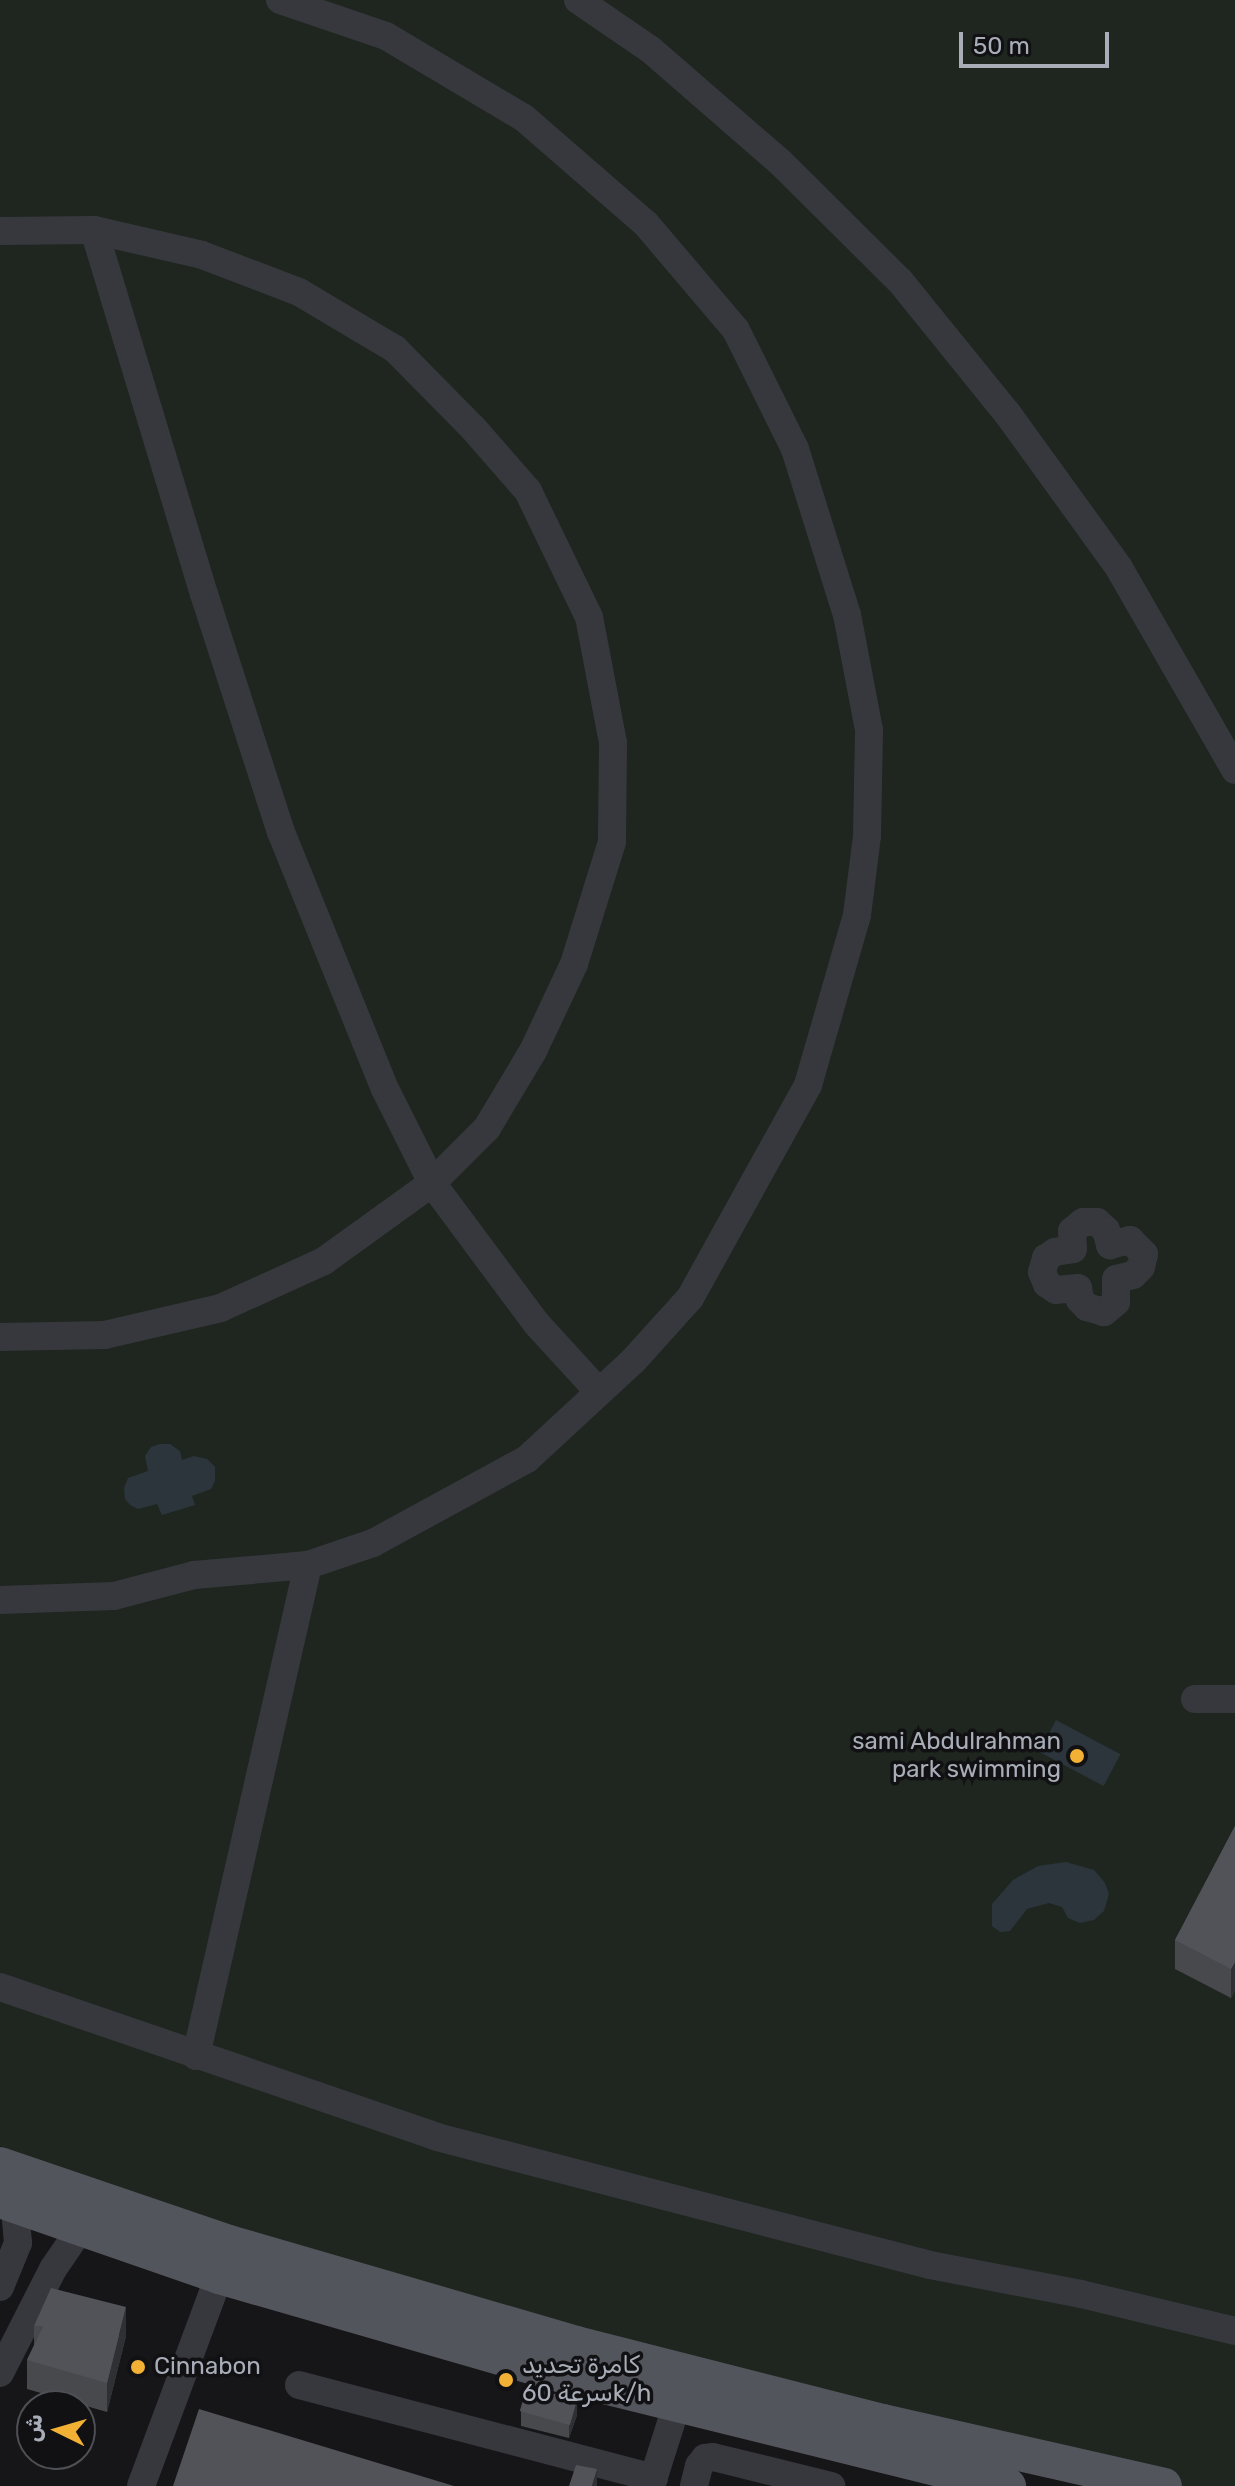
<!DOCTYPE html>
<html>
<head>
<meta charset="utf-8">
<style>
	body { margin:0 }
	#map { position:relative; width:1235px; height:2486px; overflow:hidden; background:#161618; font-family:Rubik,Cairo,sans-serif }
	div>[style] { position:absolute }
	.green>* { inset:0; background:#1e261f }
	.water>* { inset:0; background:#2c353c; transform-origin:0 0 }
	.minor>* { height:28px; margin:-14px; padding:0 14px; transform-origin:14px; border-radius:14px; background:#37383d }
	.major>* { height:36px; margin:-18px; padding:0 18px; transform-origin:18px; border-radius:18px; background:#53555c }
	.wall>* { inset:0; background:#47494d }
	.shaded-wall>* { inset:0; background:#2f3033 }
	.building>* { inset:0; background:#525359; transform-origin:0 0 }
	.dots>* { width:22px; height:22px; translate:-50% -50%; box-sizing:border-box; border:4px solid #111113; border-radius:50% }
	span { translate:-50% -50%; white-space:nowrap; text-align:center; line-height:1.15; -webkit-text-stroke:7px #111113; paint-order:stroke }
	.poi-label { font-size:24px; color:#a8adb8 }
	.right { translate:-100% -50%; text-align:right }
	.left { translate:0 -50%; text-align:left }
	.north { position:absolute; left:16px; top:2390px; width:80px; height:80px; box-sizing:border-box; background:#111113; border:2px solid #4d4f55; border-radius:50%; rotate:275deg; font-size:22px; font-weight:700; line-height:32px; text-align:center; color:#a8adb8 }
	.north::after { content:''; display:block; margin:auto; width:28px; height:36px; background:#f2b134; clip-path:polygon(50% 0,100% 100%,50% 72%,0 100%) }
	.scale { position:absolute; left:959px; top:32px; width:150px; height:36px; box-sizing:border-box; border:4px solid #a8adb8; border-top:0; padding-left:10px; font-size:24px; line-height:28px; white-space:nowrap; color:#a8adb8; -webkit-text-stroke:6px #111113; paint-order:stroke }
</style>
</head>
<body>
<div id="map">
	<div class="green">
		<i style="clip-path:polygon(0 0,1235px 0,1235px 2486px,1168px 2486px,783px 2398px,127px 2194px,0 2146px)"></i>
	</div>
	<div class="water">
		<i style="clip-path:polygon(160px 1444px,170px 1444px,180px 1451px,182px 1460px,194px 1456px,207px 1459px,215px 1467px,215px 1481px,211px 1489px,192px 1496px,195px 1505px,162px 1515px,157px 1504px,138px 1509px,130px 1505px,125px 1499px,124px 1488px,128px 1478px,148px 1471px,145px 1456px,151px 1447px)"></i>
		<i style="left:1056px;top:1720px;width:73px;height:36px;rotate:28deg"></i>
		<i style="clip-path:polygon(1066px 1862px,1094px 1870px,1105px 1883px,1109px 1894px,1104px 1911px,1094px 1920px,1080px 1923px,1068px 1918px,1062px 1907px,1049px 1903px,1027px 1909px,1010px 1931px,1000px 1932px,992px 1926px,992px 1904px,1013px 1880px,1038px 1866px)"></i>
	</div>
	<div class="minor">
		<i style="left:578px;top:0;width:88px;rotate:34.4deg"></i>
		<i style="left:651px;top:50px;width:171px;rotate:41deg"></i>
		<i style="left:780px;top:162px;width:169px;rotate:44.8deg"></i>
		<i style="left:900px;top:281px;width:170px;rotate:51deg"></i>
		<i style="left:1007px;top:413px;width:191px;rotate:54.1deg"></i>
		<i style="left:1119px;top:568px;width:233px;rotate:60.1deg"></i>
		<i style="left:94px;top:230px;width:380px;rotate:73.2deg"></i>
		<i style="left:204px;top:594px;width:250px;rotate:72.1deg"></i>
		<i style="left:281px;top:832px;width:277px;rotate:68deg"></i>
		<i style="left:385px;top:1089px;width:105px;rotate:63.4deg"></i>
		<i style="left:432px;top:1183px;width:174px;rotate:53.4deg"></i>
		<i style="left:536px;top:1323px;width:93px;rotate:47.6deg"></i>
		<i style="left:0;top:231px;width:94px;rotate:-0.6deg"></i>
		<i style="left:94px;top:230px;width:111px;rotate:13deg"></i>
		<i style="left:202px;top:255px;width:104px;rotate:20.9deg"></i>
		<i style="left:299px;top:292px;width:112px;rotate:30.7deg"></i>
		<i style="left:395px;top:349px;width:111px;rotate:45.4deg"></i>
		<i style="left:473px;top:428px;width:84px;rotate:48.9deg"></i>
		<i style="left:528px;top:491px;width:140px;rotate:64.2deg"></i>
		<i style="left:589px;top:617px;width:128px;rotate:79.2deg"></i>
		<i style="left:613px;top:743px;width:99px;rotate:90.6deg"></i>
		<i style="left:612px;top:842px;width:128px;rotate:107.3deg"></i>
		<i style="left:574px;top:964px;width:96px;rotate:115.2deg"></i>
		<i style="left:533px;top:1051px;width:90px;rotate:120.9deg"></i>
		<i style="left:487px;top:1128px;width:78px;rotate:135deg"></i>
		<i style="left:432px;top:1183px;width:133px;rotate:144.2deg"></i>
		<i style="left:324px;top:1261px;width:113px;rotate:155.5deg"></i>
		<i style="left:221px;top:1308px;width:119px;rotate:166.9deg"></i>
		<i style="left:105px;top:1335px;width:105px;rotate:178.9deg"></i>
		<i style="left:1083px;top:1222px;width:14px"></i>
		<i style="left:1097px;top:1222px;width:12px;rotate:42deg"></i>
		<i style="left:1106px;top:1230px;width:16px;rotate:75deg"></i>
		<i style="left:1110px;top:1245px;width:21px;rotate:-14deg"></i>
		<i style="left:1130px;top:1240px;width:20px;rotate:45deg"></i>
		<i style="left:1144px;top:1254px;width:13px;rotate:103deg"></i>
		<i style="left:1141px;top:1267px;width:11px;rotate:135deg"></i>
		<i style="left:1133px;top:1275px;width:17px;rotate:167deg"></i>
		<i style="left:1116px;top:1279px;width:23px;rotate:90deg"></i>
		<i style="left:1116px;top:1302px;width:16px;rotate:140deg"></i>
		<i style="left:1104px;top:1312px;width:18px;rotate:-164deg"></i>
		<i style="left:1087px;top:1307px;width:10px;rotate:-135deg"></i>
		<i style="left:1080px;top:1300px;width:12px;rotate:-99deg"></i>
		<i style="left:1078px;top:1288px;width:22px;rotate:175deg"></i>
		<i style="left:1056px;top:1290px;width:11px;rotate:-146deg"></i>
		<i style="left:1047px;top:1284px;width:13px;rotate:-113deg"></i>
		<i style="left:1042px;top:1272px;width:15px;rotate:-74deg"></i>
		<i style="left:1046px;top:1258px;width:11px;rotate:-34deg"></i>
		<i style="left:1055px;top:1252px;width:18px;rotate:-9deg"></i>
		<i style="left:1073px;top:1249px;width:18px;rotate:-93deg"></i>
		<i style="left:1072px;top:1231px;width:14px;rotate:-39deg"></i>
		<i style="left:0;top:1600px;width:114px;rotate:-2deg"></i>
		<i style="left:114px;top:1596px;width:83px;rotate:-14.7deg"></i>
		<i style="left:194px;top:1575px;width:114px;rotate:-5deg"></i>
		<i style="left:308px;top:1565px;width:69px;rotate:-18.7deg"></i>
		<i style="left:373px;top:1543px;width:175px;rotate:-28.6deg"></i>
		<i style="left:527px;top:1459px;width:144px;rotate:-42.8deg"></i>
		<i style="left:633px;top:1361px;width:85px;rotate:-47.9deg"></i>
		<i style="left:690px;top:1298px;width:244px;rotate:-61deg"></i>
		<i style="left:808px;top:1085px;width:177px;rotate:-73.9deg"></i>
		<i style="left:857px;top:915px;width:80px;rotate:-82.8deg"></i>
		<i style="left:867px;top:836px;width:106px;rotate:-88.9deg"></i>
		<i style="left:869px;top:730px;width:117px;rotate:-100.8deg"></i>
		<i style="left:847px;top:615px;width:174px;rotate:-107.4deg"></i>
		<i style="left:795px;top:449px;width:133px;rotate:-116.4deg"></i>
		<i style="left:736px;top:330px;width:139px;rotate:-130.3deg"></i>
		<i style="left:646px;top:224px;width:162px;rotate:-139deg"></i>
		<i style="left:524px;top:118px;width:161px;rotate:-149.3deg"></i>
		<i style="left:386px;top:36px;width:112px;rotate:-161.2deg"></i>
		<i style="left:1195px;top:1699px;width:40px"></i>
		<i style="left:0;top:1987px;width:462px;rotate:18.9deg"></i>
		<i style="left:437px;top:2137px;width:509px;rotate:14.55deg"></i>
		<i style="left:930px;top:2265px;width:154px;rotate:10.9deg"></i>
		<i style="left:1081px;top:2294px;width:158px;rotate:13.5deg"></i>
		<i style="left:196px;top:2056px;width:504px;rotate:-77.15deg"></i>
		<i style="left:0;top:2287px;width:48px;rotate:-67.8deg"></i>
		<i style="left:18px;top:2243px;width:37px;rotate:-95deg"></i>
		<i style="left:0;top:2373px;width:117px;rotate:-63deg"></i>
		<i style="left:53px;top:2269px;width:50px;rotate:-55.7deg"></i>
		<i style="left:299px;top:2385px;width:367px;rotate:14.7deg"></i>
		<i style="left:141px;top:2486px;width:224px;rotate:-69.6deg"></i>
		<i style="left:651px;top:2486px;width:66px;rotate:-72.4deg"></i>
		<i style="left:694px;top:2486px;width:21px;rotate:-76deg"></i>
		<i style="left:699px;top:2466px;width:10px;rotate:-53deg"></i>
		<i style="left:705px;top:2458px;width:8px;rotate:-7deg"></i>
		<i style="left:713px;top:2457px;width:122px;rotate:13.8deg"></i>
	</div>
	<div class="major">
		<i style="left:0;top:2165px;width:242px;rotate:18.8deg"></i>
		<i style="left:229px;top:2243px;width:361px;rotate:16.2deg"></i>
		<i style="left:576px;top:2344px;width:317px;rotate:14.3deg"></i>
		<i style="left:883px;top:2422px;width:288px;rotate:12.8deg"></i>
		<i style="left:0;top:2200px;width:232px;rotate:19.1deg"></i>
		<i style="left:219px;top:2276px;width:376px;rotate:16.1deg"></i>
		<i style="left:580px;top:2380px;width:441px;rotate:13.9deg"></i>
	</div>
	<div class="wall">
		<i style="clip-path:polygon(1235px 1826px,1235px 1991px,1231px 1998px,1175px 1969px,1175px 1940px)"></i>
		<i style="clip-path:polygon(34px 2326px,126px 2336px,107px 2412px,27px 2389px,27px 2360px,34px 2345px)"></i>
		<i style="clip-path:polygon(521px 2411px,577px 2415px,569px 2438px,521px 2426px)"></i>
	</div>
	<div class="shaded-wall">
		<i style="clip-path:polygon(1235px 1962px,1235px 1991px,1231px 1998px,1231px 1969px)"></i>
		<i style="clip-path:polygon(126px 2307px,126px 2336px,107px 2412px,107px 2383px)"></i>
		<i style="clip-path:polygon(577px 2400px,577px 2415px,569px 2438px,569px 2423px)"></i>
		<i style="clip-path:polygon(597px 2469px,597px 2486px,592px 2486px)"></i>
	</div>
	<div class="building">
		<i style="clip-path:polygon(1235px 1826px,1235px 1962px,1231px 1969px,1175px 1940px)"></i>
		<i style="clip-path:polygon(51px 2288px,126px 2307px,107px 2383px,27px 2360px,43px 2327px,34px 2326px)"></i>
		<i style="left:527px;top:2386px;width:52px;height:26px;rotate:16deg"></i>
		<i style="clip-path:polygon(199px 2409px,454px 2486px,173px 2486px)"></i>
		<i style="clip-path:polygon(576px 2465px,597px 2469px,592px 2486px,569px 2486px)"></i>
	</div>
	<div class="dots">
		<i style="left:1077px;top:1756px;background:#f2b134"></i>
		<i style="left:138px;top:2367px;background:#f2b134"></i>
		<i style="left:506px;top:2380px;background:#f2b134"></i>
	</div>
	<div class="poi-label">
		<span class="right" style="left:1061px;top:1756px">sami Abdulrahman<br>park swimming</span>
		<span class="left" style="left:522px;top:2380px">كامرة تحديد<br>سرعة 60k/h</span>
		<span class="left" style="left:154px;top:2367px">Cinnabon</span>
	</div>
	<div class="north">ش</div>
	<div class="scale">50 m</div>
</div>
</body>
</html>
